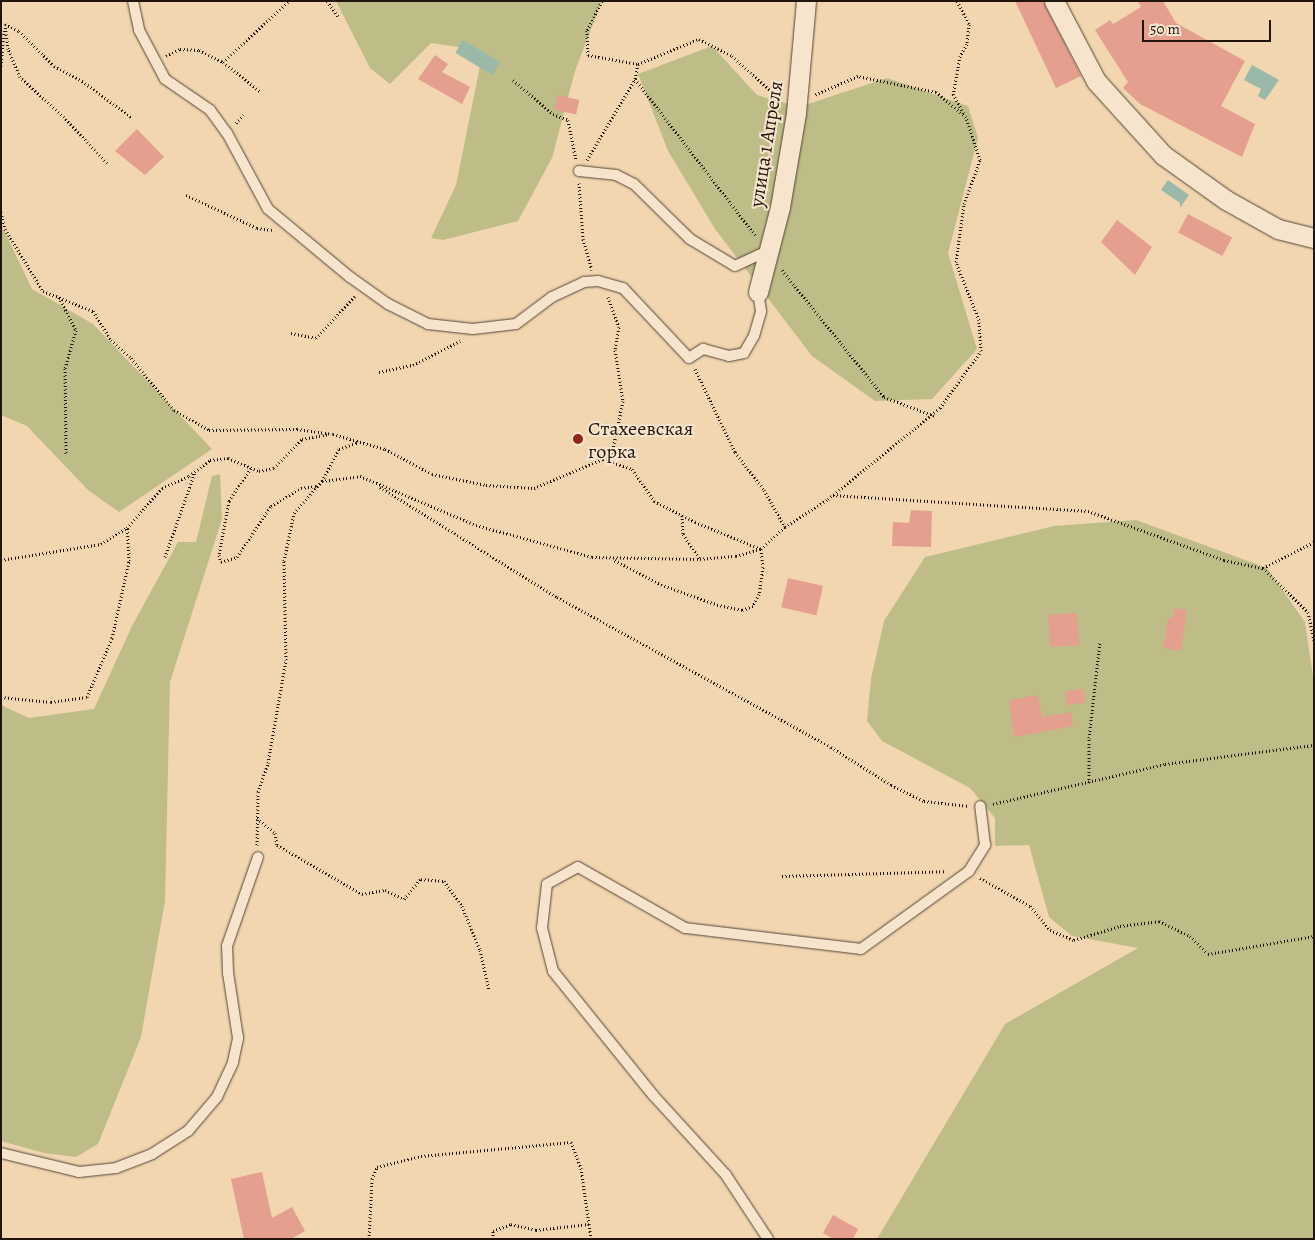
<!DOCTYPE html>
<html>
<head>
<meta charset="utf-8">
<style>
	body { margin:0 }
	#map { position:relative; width:1315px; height:1240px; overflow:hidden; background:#f1d6b0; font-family:Alegreya,serif }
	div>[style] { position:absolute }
	.green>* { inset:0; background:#bebd88 }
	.water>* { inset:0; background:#9bb9a8; transform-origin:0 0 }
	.building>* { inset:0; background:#e59f8e; transform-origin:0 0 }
	.path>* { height:3px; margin-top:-1.5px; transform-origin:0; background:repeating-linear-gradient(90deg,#20140c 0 1px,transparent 0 3.5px) }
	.roads { filter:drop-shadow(0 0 1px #544435) drop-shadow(0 0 1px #544435) }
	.service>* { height:10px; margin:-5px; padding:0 5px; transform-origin:5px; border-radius:5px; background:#f6e4cc }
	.minor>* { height:19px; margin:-9.5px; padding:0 9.5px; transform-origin:9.5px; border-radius:9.5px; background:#f6e4cc }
	.dots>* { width:14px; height:14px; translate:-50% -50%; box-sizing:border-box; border:2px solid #f6e4cc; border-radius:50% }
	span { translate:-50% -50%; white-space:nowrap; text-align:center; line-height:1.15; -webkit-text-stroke:4px #f6e4cc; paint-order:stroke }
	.street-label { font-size:20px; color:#20140c }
	.poi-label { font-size:20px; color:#20140c }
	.left { translate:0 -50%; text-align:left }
	.frame { position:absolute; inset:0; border:2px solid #20140c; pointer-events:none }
	.scale { position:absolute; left:1142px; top:20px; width:129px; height:22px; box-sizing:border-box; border:2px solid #20140c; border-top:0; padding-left:6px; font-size:15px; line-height:18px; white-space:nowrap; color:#20140c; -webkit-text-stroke:4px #f6e4cc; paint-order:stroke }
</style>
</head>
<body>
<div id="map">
	<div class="green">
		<i style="clip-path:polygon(336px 1px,602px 1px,575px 71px,552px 158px,518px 221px,443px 240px,431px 238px,456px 185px,481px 61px,465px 48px,431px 43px,390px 84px,370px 68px)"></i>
		<i style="clip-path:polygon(712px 46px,757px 95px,799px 107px,887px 78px,968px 106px,978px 138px,948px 253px,977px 349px,932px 399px,875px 401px,812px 356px,715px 229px,668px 151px,638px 74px)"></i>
		<i style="clip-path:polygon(1px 224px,32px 289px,93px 324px,212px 449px,119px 512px,88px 490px,27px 426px,1px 415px)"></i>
		<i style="clip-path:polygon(220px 474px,222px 519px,170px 682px,165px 901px,141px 1037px,98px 1144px,76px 1157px,44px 1153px,1px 1141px,1px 705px,29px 718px,94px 709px,132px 626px,178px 542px,196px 542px,212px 476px)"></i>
		<i style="clip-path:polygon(1136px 520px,1267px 568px,1305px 622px,1314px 683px,1314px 1239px,877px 1239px,1005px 1024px,1138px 948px,1072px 936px,1049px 917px,1029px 845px,995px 846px,995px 818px,970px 788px,882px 741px,867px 721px,871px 679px,884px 621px,925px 557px,1054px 526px)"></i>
	</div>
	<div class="water">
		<i style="left:463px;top:40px;width:43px;height:15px;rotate:31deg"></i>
		<i style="clip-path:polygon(1252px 65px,1279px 80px,1265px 100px,1258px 96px,1261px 89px,1244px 80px)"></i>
		<i style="clip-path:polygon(1168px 180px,1189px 195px,1180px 208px,1180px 203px,1161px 190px)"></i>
	</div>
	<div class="building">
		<i style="clip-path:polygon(1015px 1px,1043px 1px,1081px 76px,1056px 88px)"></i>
		<i style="clip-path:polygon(1138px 1px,1163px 1px,1176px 23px,1245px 61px,1221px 106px,1255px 124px,1242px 157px,1140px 104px,1123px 88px,1128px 82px,1095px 30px,1110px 20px,1113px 24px,1141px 7px)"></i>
		<i style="clip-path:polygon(435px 55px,448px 64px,442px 72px,470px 87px,462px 104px,418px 79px)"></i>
		<i style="left:558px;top:95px;width:22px;height:15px;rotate:13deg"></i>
		<i style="clip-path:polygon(137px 129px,164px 157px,145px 175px,115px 151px)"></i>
		<i style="left:1188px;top:214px;width:50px;height:21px;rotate:28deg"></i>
		<i style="clip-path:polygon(1117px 220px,1152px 247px,1135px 275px,1101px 242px)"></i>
		<i style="clip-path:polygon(911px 510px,932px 511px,931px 547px,892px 546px,893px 522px,909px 523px)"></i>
		<i style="left:788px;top:578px;width:36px;height:30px;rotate:13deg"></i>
		<i style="clip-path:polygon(1174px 608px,1187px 610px,1181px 651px,1163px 648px,1168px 618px,1172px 619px)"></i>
		<i style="left:1077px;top:613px;width:32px;height:29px;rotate:86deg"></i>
		<i style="left:1083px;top:689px;width:14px;height:18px;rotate:82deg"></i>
		<i style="clip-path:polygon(1038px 695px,1042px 717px,1071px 712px,1073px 726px,1014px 737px,1009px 700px)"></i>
		<i style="clip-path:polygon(262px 1172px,272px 1218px,292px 1207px,305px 1231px,291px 1239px,244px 1239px,231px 1179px)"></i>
		<i style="clip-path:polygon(833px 1215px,858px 1229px,853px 1239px,833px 1239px,823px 1233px)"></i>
	</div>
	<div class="path">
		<i style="left:327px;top:1px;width:19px;rotate:54deg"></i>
		<i style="left:602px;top:1px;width:33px;rotate:117deg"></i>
		<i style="left:587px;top:30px;width:25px;rotate:88deg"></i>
		<i style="left:588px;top:55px;width:51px;rotate:10.2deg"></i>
		<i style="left:638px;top:64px;width:66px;rotate:-22.3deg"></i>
		<i style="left:699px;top:39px;width:37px;rotate:27deg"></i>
		<i style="left:732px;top:56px;width:64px;rotate:41.9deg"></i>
		<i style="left:957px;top:1px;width:26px;rotate:62deg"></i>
		<i style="left:969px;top:24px;width:20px;rotate:96deg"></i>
		<i style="left:967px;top:44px;width:14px;rotate:120deg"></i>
		<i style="left:960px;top:56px;width:39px;rotate:100deg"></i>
		<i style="left:953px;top:94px;width:23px;rotate:61deg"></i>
		<i style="left:166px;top:56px;width:16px;rotate:-27deg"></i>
		<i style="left:180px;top:49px;width:19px;rotate:3deg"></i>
		<i style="left:199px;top:50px;width:27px;rotate:27deg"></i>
		<i style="left:223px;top:62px;width:48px;rotate:38.3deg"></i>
		<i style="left:223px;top:62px;width:90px;rotate:-42.7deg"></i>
		<i style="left:638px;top:64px;width:15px;rotate:101deg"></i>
		<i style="left:635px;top:79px;width:197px;rotate:52.4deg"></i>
		<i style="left:1px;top:66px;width:36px;rotate:-85deg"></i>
		<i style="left:513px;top:80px;width:52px;rotate:40.4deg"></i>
		<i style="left:553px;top:114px;width:16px;rotate:22deg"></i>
		<i style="left:568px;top:120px;width:41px;rotate:78.7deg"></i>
		<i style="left:236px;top:123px;width:11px;rotate:-49deg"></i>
		<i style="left:587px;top:160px;width:94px;rotate:-59.3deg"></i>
		<i style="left:107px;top:163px;width:63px;rotate:-133.1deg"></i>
		<i style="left:64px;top:117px;width:59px;rotate:-137.7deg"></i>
		<i style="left:20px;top:77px;width:30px;rotate:-113deg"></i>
		<i style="left:8px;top:49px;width:25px;rotate:-97deg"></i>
		<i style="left:5px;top:24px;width:16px;rotate:27deg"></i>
		<i style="left:19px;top:31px;width:49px;rotate:45deg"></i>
		<i style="left:54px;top:66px;width:32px;rotate:28deg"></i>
		<i style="left:82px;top:81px;width:61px;rotate:36.3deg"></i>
		<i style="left:579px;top:183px;width:56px;rotate:85.9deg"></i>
		<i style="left:583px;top:239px;width:32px;rotate:74deg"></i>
		<i style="left:186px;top:195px;width:78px;rotate:24.9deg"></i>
		<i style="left:257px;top:228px;width:15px;rotate:8deg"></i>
		<i style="left:1px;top:212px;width:17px;rotate:77deg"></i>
		<i style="left:5px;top:229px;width:73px;rotate:58.5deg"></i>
		<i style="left:43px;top:291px;width:54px;rotate:21.8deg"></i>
		<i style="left:93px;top:311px;width:34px;rotate:58deg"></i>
		<i style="left:111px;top:340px;width:27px;rotate:42deg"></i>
		<i style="left:131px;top:358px;width:67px;rotate:50.4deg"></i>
		<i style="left:174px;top:410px;width:40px;rotate:29.7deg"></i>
		<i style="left:209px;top:430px;width:88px;rotate:-0.7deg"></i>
		<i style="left:297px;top:429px;width:36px;rotate:8deg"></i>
		<i style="left:333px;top:434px;width:54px;rotate:16.1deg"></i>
		<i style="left:385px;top:449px;width:53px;rotate:28deg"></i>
		<i style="left:432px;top:474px;width:55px;rotate:11.5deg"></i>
		<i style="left:486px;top:485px;width:48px;rotate:3.6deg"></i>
		<i style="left:534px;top:488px;width:75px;rotate:-22.8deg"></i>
		<i style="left:603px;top:459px;width:31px;rotate:19deg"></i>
		<i style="left:632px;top:469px;width:39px;rotate:55deg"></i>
		<i style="left:654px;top:501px;width:46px;rotate:27.1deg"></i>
		<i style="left:695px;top:522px;width:71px;rotate:22.2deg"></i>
		<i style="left:761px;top:549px;width:18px;rotate:84deg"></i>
		<i style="left:763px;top:567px;width:27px;rotate:98deg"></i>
		<i style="left:759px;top:594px;width:13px;rotate:117deg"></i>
		<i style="left:753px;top:606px;width:12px;rotate:160deg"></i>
		<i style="left:742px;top:610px;width:25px;rotate:-168deg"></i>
		<i style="left:718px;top:605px;width:59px;rotate:-160.3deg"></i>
		<i style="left:662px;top:585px;width:56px;rotate:-152.5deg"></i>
		<i style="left:782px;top:270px;width:163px;rotate:51.2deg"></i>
		<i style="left:884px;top:397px;width:54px;rotate:20.4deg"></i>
		<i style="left:59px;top:297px;width:37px;rotate:63deg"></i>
		<i style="left:76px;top:330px;width:40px;rotate:106deg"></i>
		<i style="left:65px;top:368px;width:87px;rotate:89.3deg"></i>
		<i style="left:608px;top:297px;width:32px;rotate:70deg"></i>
		<i style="left:619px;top:327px;width:23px;rotate:100deg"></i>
		<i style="left:615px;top:350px;width:52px;rotate:81.1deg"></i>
		<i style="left:623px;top:401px;width:62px;rotate:102deg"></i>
		<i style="left:291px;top:333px;width:25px;rotate:11deg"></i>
		<i style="left:316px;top:338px;width:57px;rotate:-47.1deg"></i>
		<i style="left:695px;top:369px;width:92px;rotate:64.3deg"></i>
		<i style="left:735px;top:452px;width:48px;rotate:52.7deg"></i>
		<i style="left:764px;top:490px;width:43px;rotate:60.4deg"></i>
		<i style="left:379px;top:372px;width:35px;rotate:-12deg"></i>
		<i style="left:413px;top:365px;width:53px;rotate:-27.1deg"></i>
		<i style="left:251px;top:468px;width:40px;rotate:124deg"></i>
		<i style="left:229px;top:501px;width:55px;rotate:100.5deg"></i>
		<i style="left:219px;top:555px;width:7px;rotate:74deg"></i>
		<i style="left:221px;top:562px;width:17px;rotate:-17deg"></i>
		<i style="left:237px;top:557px;width:61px;rotate:-56.3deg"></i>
		<i style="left:271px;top:506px;width:35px;rotate:-31deg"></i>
		<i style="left:301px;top:488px;width:16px;rotate:-7deg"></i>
		<i style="left:322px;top:481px;width:36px;rotate:-62deg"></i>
		<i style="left:339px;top:449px;width:21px;rotate:-19deg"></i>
		<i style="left:380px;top:487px;width:208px;rotate:31.9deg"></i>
		<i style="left:557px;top:597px;width:312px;rotate:28.7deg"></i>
		<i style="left:831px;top:747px;width:71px;rotate:32.3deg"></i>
		<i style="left:891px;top:785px;width:37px;rotate:26deg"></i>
		<i style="left:924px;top:801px;width:45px;rotate:6.3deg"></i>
		<i style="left:833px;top:495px;width:256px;rotate:3.6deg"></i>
		<i style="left:1088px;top:511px;width:145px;rotate:19.8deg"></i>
		<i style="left:1224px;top:560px;width:40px;rotate:12deg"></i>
		<i style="left:1263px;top:568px;width:57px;rotate:-27deg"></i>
		<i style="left:682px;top:515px;width:19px;rotate:87deg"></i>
		<i style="left:683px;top:534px;width:30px;rotate:56deg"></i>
		<i style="left:165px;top:557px;width:90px;rotate:-70.6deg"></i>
		<i style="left:1px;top:560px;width:101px;rotate:-9.1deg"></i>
		<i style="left:101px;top:544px;width:31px;rotate:-32deg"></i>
		<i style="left:127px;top:528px;width:53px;rotate:-48.8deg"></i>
		<i style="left:162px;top:488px;width:30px;rotate:-24deg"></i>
		<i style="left:189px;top:476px;width:26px;rotate:-37deg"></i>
		<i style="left:210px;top:460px;width:18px;rotate:-6deg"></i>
		<i style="left:228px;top:458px;width:34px;rotate:23deg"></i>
		<i style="left:259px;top:471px;width:15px;rotate:-11deg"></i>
		<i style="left:274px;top:468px;width:40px;rotate:-46deg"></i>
		<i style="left:302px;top:439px;width:28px;rotate:-10deg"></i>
		<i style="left:1263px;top:568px;width:63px;rotate:44.4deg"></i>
		<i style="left:1308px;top:612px;width:29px;rotate:78deg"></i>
		<i style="left:1px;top:697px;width:50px;rotate:5.7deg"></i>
		<i style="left:51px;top:702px;width:36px;rotate:-8deg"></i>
		<i style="left:87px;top:697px;width:64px;rotate:-67deg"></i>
		<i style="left:112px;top:638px;width:79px;rotate:-77.6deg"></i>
		<i style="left:129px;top:561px;width:33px;rotate:-93deg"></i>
		<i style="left:1089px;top:783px;width:45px;rotate:-90deg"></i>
		<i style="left:1089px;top:738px;width:98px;rotate:-83.5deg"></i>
		<i style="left:993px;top:804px;width:177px;rotate:-13.1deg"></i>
		<i style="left:1165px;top:764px;width:150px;rotate:-7.3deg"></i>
		<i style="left:257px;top:818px;width:23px;rotate:40deg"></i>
		<i style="left:275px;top:833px;width:12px;rotate:81deg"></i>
		<i style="left:277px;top:845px;width:98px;rotate:30deg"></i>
		<i style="left:362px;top:894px;width:23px;rotate:-10deg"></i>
		<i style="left:385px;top:890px;width:21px;rotate:25deg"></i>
		<i style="left:404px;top:899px;width:26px;rotate:-50deg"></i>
		<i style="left:421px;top:879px;width:23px;rotate:5deg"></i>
		<i style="left:444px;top:881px;width:31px;rotate:54deg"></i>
		<i style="left:462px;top:906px;width:48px;rotate:67.8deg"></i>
		<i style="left:480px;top:950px;width:41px;rotate:77.3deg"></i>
		<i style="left:257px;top:845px;width:53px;rotate:-88.9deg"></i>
		<i style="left:258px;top:792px;width:31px;rotate:-71deg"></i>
		<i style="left:268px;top:763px;width:105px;rotate:-80.1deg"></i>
		<i style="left:286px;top:660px;width:99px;rotate:-91.2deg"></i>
		<i style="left:284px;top:561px;width:49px;rotate:-78.2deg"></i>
		<i style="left:294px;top:513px;width:43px;rotate:-48.8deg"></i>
		<i style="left:322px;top:481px;width:38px;rotate:-7deg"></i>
		<i style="left:360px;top:476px;width:126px;rotate:22.9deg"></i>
		<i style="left:476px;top:525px;width:120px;rotate:15.4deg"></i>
		<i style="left:592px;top:557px;width:108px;rotate:1.1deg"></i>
		<i style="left:700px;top:559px;width:36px;rotate:-5deg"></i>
		<i style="left:736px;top:556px;width:26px;rotate:-16deg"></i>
		<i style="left:761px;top:549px;width:33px;rotate:-43deg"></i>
		<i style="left:785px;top:527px;width:51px;rotate:-33.1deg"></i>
		<i style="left:828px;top:499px;width:144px;rotate:-39.1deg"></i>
		<i style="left:940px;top:408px;width:70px;rotate:-54.3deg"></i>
		<i style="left:981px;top:351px;width:31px;rotate:-94deg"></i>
		<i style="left:979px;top:320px;width:62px;rotate:-111.6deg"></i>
		<i style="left:956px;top:262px;width:59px;rotate:-82.1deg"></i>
		<i style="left:964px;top:204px;width:47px;rotate:-70deg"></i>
		<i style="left:980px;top:160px;width:45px;rotate:-108deg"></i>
		<i style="left:966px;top:117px;width:39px;rotate:-140deg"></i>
		<i style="left:936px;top:92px;width:80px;rotate:-168.4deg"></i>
		<i style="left:858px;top:76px;width:48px;rotate:156.6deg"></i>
		<i style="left:782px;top:876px;width:164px;rotate:-1.7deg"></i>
		<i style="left:980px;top:878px;width:57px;rotate:29.2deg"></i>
		<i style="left:1030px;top:906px;width:31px;rotate:50deg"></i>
		<i style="left:1050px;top:930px;width:26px;rotate:23deg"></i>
		<i style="left:1074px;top:940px;width:48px;rotate:-16.9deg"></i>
		<i style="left:1120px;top:926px;width:39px;rotate:-7deg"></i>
		<i style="left:1159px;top:921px;width:34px;rotate:26deg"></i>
		<i style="left:1190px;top:936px;width:25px;rotate:45deg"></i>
		<i style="left:1208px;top:954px;width:108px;rotate:-9.6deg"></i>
		<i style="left:369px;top:1239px;width:60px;rotate:-87.1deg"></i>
		<i style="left:372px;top:1179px;width:13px;rotate:-67deg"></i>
		<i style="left:377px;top:1167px;width:45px;rotate:-14deg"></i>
		<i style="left:421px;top:1156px;width:151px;rotate:-5.3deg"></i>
		<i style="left:571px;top:1142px;width:28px;rotate:69deg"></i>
		<i style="left:581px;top:1168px;width:57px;rotate:81.9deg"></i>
		<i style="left:493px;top:1239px;width:8px;rotate:-90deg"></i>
		<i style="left:493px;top:1231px;width:19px;rotate:-21deg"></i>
		<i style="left:511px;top:1224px;width:26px;rotate:13deg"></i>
		<i style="left:536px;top:1230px;width:53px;rotate:-6.5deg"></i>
		<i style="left:589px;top:1224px;width:15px;rotate:82deg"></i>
	</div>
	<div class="roads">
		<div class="service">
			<i style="left:133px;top:1px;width:30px;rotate:78deg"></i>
			<i style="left:139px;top:30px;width:55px;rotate:62deg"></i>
			<i style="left:165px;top:79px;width:55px;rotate:34.6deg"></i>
			<i style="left:210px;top:110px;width:29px;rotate:54deg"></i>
			<i style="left:227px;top:133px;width:86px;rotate:61.7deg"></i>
			<i style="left:268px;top:209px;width:107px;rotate:39.7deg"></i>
			<i style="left:350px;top:277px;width:47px;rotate:35.4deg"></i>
			<i style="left:388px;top:304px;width:45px;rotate:26.6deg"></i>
			<i style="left:428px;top:324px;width:45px;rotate:6.3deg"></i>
			<i style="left:473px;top:329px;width:43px;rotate:-6.6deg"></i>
			<i style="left:516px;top:324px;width:45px;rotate:-36.9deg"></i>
			<i style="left:552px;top:297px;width:35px;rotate:-25deg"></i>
			<i style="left:584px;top:282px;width:14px;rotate:-4deg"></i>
			<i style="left:598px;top:281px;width:26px;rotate:16deg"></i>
			<i style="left:623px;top:288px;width:96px;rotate:46.7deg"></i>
			<i style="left:689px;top:358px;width:17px;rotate:-33deg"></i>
			<i style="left:703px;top:349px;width:27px;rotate:15deg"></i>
			<i style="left:729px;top:356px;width:15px;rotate:-11deg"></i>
			<i style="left:744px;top:353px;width:20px;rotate:-60deg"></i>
			<i style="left:754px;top:336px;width:26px;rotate:-74deg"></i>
			<i style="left:761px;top:311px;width:19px;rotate:-99deg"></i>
			<i style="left:579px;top:171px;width:37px;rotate:6deg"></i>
			<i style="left:616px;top:175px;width:20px;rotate:27deg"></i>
			<i style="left:634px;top:184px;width:78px;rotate:44.5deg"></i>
			<i style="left:690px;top:239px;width:52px;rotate:31deg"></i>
			<i style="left:735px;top:266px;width:35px;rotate:-25deg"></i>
			<i style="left:1px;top:1153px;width:80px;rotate:13.7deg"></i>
			<i style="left:79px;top:1172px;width:37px;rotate:-6deg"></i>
			<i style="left:116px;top:1168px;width:39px;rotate:-21deg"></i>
			<i style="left:152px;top:1154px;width:43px;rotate:-32.6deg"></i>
			<i style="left:188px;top:1131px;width:45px;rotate:-49.5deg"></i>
			<i style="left:217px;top:1097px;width:38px;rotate:-65deg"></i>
			<i style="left:233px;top:1062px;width:25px;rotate:-78deg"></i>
			<i style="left:238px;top:1038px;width:66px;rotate:-98.7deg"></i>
			<i style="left:228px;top:973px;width:27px;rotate:-92deg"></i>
			<i style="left:227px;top:946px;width:94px;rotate:-70.8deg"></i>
			<i style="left:768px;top:1239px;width:77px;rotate:-123.3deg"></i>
			<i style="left:726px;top:1175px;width:108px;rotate:-132.4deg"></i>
			<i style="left:653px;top:1095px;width:159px;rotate:-128.9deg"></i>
			<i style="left:553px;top:971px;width:44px;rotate:-104.3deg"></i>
			<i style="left:542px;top:928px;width:44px;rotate:-83.5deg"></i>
			<i style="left:547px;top:884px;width:35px;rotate:-29deg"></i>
			<i style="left:578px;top:867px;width:123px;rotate:29.7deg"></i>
			<i style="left:685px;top:928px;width:177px;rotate:6.8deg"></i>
			<i style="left:861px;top:949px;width:133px;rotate:-35.8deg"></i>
			<i style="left:969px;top:871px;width:31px;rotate:-58deg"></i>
			<i style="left:985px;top:845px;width:39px;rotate:-97deg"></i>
		</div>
		<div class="minor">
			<i style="left:1054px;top:1px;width:90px;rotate:62.3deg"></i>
			<i style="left:1096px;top:81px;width:100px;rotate:47.8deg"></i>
			<i style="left:1163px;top:155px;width:77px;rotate:35.5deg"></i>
			<i style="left:1226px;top:200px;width:60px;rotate:29.1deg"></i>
			<i style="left:1278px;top:229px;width:37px;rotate:14deg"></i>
			<i style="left:758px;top:292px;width:88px;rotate:-75.5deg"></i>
			<i style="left:780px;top:207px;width:95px;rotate:-80.3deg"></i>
			<i style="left:796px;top:113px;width:112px;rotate:-84.9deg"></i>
		</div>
	</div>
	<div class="dots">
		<i style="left:578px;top:439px;background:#8f2418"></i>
	</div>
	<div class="street-label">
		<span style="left:766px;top:144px;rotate:-81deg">улица 1 Апреля</span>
	</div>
	<div class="poi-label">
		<span class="left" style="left:588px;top:440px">Стахеевская<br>горка</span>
	</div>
	<div class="frame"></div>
	<div class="scale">50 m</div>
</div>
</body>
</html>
